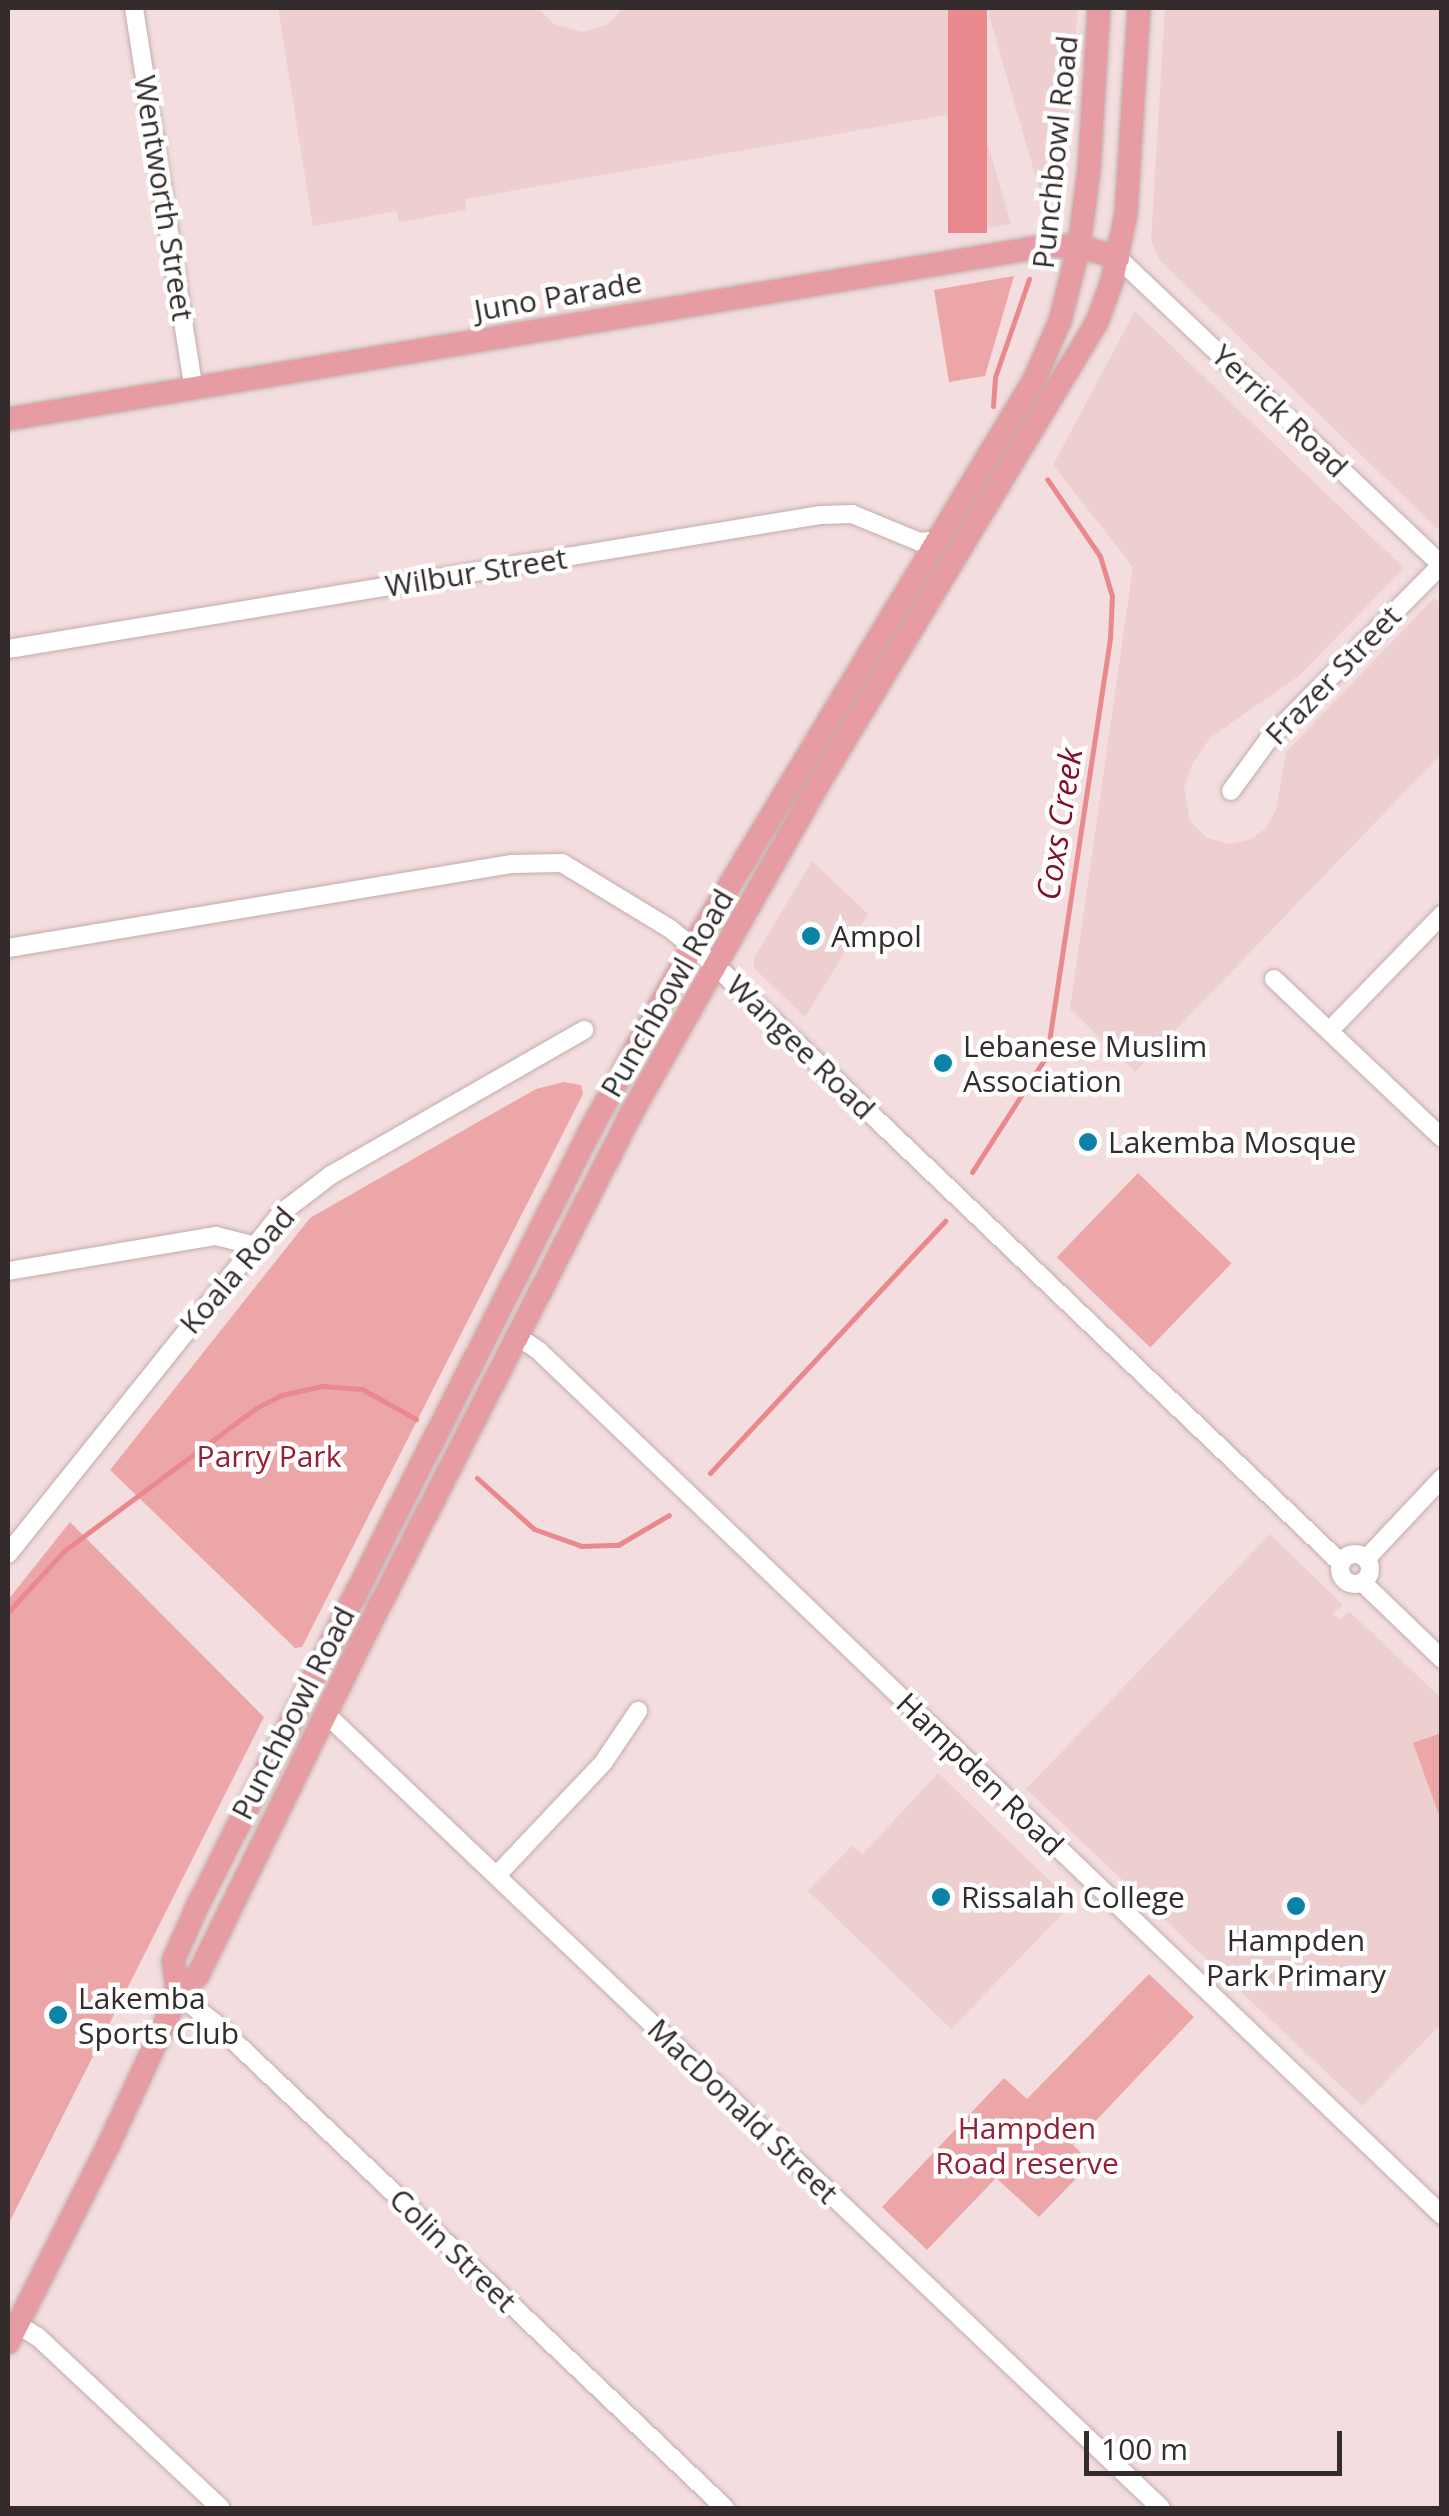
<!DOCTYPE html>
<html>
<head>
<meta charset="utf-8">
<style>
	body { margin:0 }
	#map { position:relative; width:1449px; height:2516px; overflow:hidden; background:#f4ddde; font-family:"Open Sans",sans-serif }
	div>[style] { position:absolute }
	.built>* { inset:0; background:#eecfcf }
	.green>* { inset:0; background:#eca6a8; transform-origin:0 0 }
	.water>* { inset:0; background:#e9898e; transform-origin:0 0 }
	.stream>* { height:5px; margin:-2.5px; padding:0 2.5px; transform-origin:2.5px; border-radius:2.5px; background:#e9898e }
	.roads { filter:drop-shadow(0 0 2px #c1acac) drop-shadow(0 0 2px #c1acac) }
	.minor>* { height:18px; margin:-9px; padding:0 9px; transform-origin:9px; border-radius:9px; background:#fff }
	.minor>.ring { margin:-9px; padding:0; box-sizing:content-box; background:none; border:18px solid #fff; border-radius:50% }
	.major>* { height:22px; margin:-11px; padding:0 11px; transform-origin:11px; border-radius:11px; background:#e79ba2 }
	.dots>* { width:28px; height:28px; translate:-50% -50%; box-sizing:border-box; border:5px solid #fff; border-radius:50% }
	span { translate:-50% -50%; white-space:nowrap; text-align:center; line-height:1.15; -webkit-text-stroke:9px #fff; paint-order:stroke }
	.street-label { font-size:30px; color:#342c2c }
	.poi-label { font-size:30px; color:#342c2c }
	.left { translate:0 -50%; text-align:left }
	.park-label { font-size:30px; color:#942234 }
	.water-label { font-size:32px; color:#841028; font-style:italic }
	.frame { position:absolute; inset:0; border:10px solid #342c2c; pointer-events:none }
	.scale { position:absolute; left:1084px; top:2431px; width:258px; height:45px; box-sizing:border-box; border:5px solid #342c2c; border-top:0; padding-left:12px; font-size:30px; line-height:35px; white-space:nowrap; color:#342c2c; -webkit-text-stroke:8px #fff; paint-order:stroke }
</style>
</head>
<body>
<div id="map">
	<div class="built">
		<i style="clip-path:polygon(278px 8px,537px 8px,554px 24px,582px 32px,607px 25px,623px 8px,948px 8px,1011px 224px,979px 229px,946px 115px,465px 199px,466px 210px,399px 222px,397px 211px,313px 226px)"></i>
		<i style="clip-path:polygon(987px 8px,1078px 8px,1061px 202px,1047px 216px)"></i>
		<i style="clip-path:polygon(1165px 8px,1441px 8px,1441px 532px,1160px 261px,1151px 241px)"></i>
		<i style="clip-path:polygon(1135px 311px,1404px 568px,1300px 675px,1210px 738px,1192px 764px,1184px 788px,1190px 821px,1207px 838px,1230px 844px,1251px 839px,1266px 828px,1276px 810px,1286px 752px,1434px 598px,1442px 605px,1442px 753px,1135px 1072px,1070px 1009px,1133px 567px,1053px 465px)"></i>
		<i style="clip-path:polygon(812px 861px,868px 914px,805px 1017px,754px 968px,754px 958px)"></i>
		<i style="clip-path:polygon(1270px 1534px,1343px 1605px,1332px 1614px,1340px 1620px,1349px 1611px,1441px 1698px,1441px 2024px,1362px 2106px,1026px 1789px)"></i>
		<i style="clip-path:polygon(938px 1773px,1073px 1903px,951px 2029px,808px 1891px,852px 1846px,863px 1854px)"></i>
	</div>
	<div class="green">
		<i style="clip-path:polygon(1014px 276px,985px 376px,949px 382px,934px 290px)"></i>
		<i style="clip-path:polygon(564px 1082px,581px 1085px,583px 1094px,302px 1647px,295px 1648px,110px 1470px,310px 1218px,536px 1089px)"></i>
		<i style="left:1138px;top:1173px;width:130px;height:117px;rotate:44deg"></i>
		<i style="clip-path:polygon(70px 1522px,264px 1717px,8px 2225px,8px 1600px)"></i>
		<i style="clip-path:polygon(1441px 1733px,1442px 1817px,1440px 1818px,1413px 1743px)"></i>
		<i style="clip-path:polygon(1149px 1974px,1194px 2017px,1073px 2145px,1091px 2163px,1039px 2217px,996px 2178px,927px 2250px,882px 2207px,1004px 2078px,1027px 2099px)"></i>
	</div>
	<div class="water">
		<i style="left:948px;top:8px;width:39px;height:225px"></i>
	</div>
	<div class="stream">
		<i style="left:993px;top:406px;width:29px;rotate:-86deg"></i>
		<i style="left:995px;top:377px;width:104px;rotate:-70.9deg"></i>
		<i style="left:972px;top:1172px;width:139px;rotate:-57.3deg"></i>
		<i style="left:1047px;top:1055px;width:422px;rotate:-81.4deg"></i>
		<i style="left:1110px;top:638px;width:42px;rotate:-87.3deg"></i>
		<i style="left:1112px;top:596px;width:42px;rotate:-106.7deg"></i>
		<i style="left:1100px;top:556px;width:93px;rotate:-124.5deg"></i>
		<i style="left:710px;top:1473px;width:345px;rotate:-47deg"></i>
		<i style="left:477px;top:1478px;width:76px;rotate:41.8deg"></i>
		<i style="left:534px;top:1529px;width:51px;rotate:19.5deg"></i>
		<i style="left:582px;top:1546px;width:36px;rotate:-2deg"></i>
		<i style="left:618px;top:1545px;width:59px;rotate:-30.5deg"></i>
		<i style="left:8px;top:1612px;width:84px;rotate:-47.4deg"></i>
		<i style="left:65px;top:1550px;width:238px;rotate:-36.6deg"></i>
		<i style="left:256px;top:1408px;width:28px;rotate:-27deg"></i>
		<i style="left:281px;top:1395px;width:42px;rotate:-12.4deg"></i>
		<i style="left:322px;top:1386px;width:40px;rotate:4.3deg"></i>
		<i style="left:362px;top:1389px;width:62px;rotate:29.1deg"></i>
	</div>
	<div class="roads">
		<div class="minor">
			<i style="left:134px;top:8px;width:386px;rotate:81.1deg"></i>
			<i style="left:1118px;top:258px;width:447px;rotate:43.5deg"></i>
			<i style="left:8px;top:649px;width:824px;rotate:-9.36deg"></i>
			<i style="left:821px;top:515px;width:31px;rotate:-2deg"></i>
			<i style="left:852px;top:514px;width:74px;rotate:22.4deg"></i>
			<i style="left:920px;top:542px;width:20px;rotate:-6deg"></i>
			<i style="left:1231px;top:791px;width:63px;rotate:-54deg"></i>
			<i style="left:1268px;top:740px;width:246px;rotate:-45.3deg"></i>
			<i style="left:8px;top:948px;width:510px;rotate:-9.48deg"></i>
			<i style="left:511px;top:864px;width:51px;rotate:-1.1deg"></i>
			<i style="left:562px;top:863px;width:125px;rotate:31.3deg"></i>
			<i style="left:669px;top:928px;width:60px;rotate:39deg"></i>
			<i style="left:716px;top:966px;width:864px;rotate:43.69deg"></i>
			<i style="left:1274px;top:979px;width:231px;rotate:43.4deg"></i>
			<i style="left:1330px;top:1030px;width:161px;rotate:-45.8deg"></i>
			<i style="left:8px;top:1271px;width:211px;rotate:-9.6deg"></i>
			<i style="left:216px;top:1236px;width:38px;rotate:14deg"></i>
			<i style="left:517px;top:1336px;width:27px;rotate:34deg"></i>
			<i style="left:539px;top:1351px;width:1250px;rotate:43.74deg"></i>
			<i class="ring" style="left:1340px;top:1554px;width:12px;height:12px"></i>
			<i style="left:8px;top:1554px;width:435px;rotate:-51.3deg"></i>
			<i style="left:280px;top:1214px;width:64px;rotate:-37.4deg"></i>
			<i style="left:331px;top:1175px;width:292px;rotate:-29.8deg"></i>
			<i style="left:1366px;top:1559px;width:111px;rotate:-46.8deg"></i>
			<i style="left:1363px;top:1583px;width:110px;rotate:43.9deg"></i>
			<i style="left:326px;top:1714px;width:1152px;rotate:43.56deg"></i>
			<i style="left:498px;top:1874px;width:153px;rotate:-46.6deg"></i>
			<i style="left:603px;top:1763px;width:63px;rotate:-56.1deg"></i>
			<i style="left:178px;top:1995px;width:46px;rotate:37.1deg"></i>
			<i style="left:215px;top:2023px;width:704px;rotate:43.56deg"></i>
			<i style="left:17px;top:2324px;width:25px;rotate:32deg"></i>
			<i style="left:38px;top:2337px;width:250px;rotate:43.1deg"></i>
		</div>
		<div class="major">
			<i style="left:8px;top:419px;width:1052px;rotate:-9.46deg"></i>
			<i style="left:1046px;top:246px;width:33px"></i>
			<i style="left:1079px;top:246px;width:41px;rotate:17.1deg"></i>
			<i style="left:178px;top:1995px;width:34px;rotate:-98deg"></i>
			<i style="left:173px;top:1961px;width:59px;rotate:-66deg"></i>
			<i style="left:197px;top:1907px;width:877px;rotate:-63.14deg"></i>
			<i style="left:593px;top:1125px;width:205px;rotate:-60.8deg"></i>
			<i style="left:693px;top:946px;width:661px;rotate:-58.93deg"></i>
			<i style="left:1034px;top:380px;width:64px;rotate:-66.2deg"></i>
			<i style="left:1060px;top:321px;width:77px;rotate:-75.8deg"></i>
			<i style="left:1079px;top:246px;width:77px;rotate:-82.5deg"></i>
			<i style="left:1089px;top:170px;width:162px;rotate:-86.5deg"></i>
			<i style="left:8px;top:2343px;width:225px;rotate:-63.1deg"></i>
			<i style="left:110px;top:2142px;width:162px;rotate:-65.2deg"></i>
			<i style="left:178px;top:1995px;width:28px;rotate:-45deg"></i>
			<i style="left:198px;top:1975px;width:364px;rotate:-63.9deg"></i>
			<i style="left:358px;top:1648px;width:600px;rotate:-62.92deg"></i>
			<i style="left:631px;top:1114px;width:392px;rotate:-60.4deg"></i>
			<i style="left:825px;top:773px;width:527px;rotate:-58.91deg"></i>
			<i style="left:1097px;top:322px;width:44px;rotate:-69.9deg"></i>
			<i style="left:1112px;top:281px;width:68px;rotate:-78.2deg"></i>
			<i style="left:1126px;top:214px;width:206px;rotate:-86.4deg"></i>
		</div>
	</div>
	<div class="dots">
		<i style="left:811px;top:936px;background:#0b83a8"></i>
		<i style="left:943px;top:1063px;background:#0b83a8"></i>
		<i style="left:1088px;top:1142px;background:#0b83a8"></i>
		<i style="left:941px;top:1897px;background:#0b83a8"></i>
		<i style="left:1296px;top:1906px;background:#0b83a8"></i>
		<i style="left:58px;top:2015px;background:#0b83a8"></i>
	</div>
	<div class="street-label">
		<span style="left:1055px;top:152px;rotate:-84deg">Punchbowl Road</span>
		<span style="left:164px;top:198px;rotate:81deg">Wentworth Street</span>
		<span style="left:558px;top:296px;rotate:-10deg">Juno Parade</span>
		<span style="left:1280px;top:411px;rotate:44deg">Yerrick Road</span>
		<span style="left:476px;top:572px;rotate:-9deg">Wilbur Street</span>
		<span style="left:1333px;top:675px;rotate:-46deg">Frazer Street</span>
		<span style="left:667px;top:993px;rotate:-60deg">Punchbowl Road</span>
		<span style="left:801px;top:1047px;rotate:44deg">Wangee Road</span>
		<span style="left:237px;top:1270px;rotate:-49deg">Koala Road</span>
		<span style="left:293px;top:1713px;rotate:-63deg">Punchbowl Road</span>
		<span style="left:980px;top:1774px;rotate:44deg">Hampden Road</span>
		<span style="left:743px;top:2111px;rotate:44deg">MacDonald Street</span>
		<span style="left:453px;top:2250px;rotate:44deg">Colin Street</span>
	</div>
	<div class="poi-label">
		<span class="left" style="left:831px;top:936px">Ampol</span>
		<span class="left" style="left:963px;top:1063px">Lebanese Muslim<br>Association</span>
		<span class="left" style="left:1108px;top:1142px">Lakemba Mosque</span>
		<span class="left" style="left:961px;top:1897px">Rissalah College</span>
		<span style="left:1296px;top:1957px">Hampden<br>Park Primary</span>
		<span class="left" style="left:78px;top:2015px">Lakemba<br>Sports Club</span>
	</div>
	<div class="park-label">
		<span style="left:269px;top:1456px">Parry Park</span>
		<span style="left:1027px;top:2145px">Hampden<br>Road reserve</span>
	</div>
	<div class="water-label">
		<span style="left:1059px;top:824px;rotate:-81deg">Coxs Creek</span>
	</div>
	<div class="frame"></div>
	<div class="scale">100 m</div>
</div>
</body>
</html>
